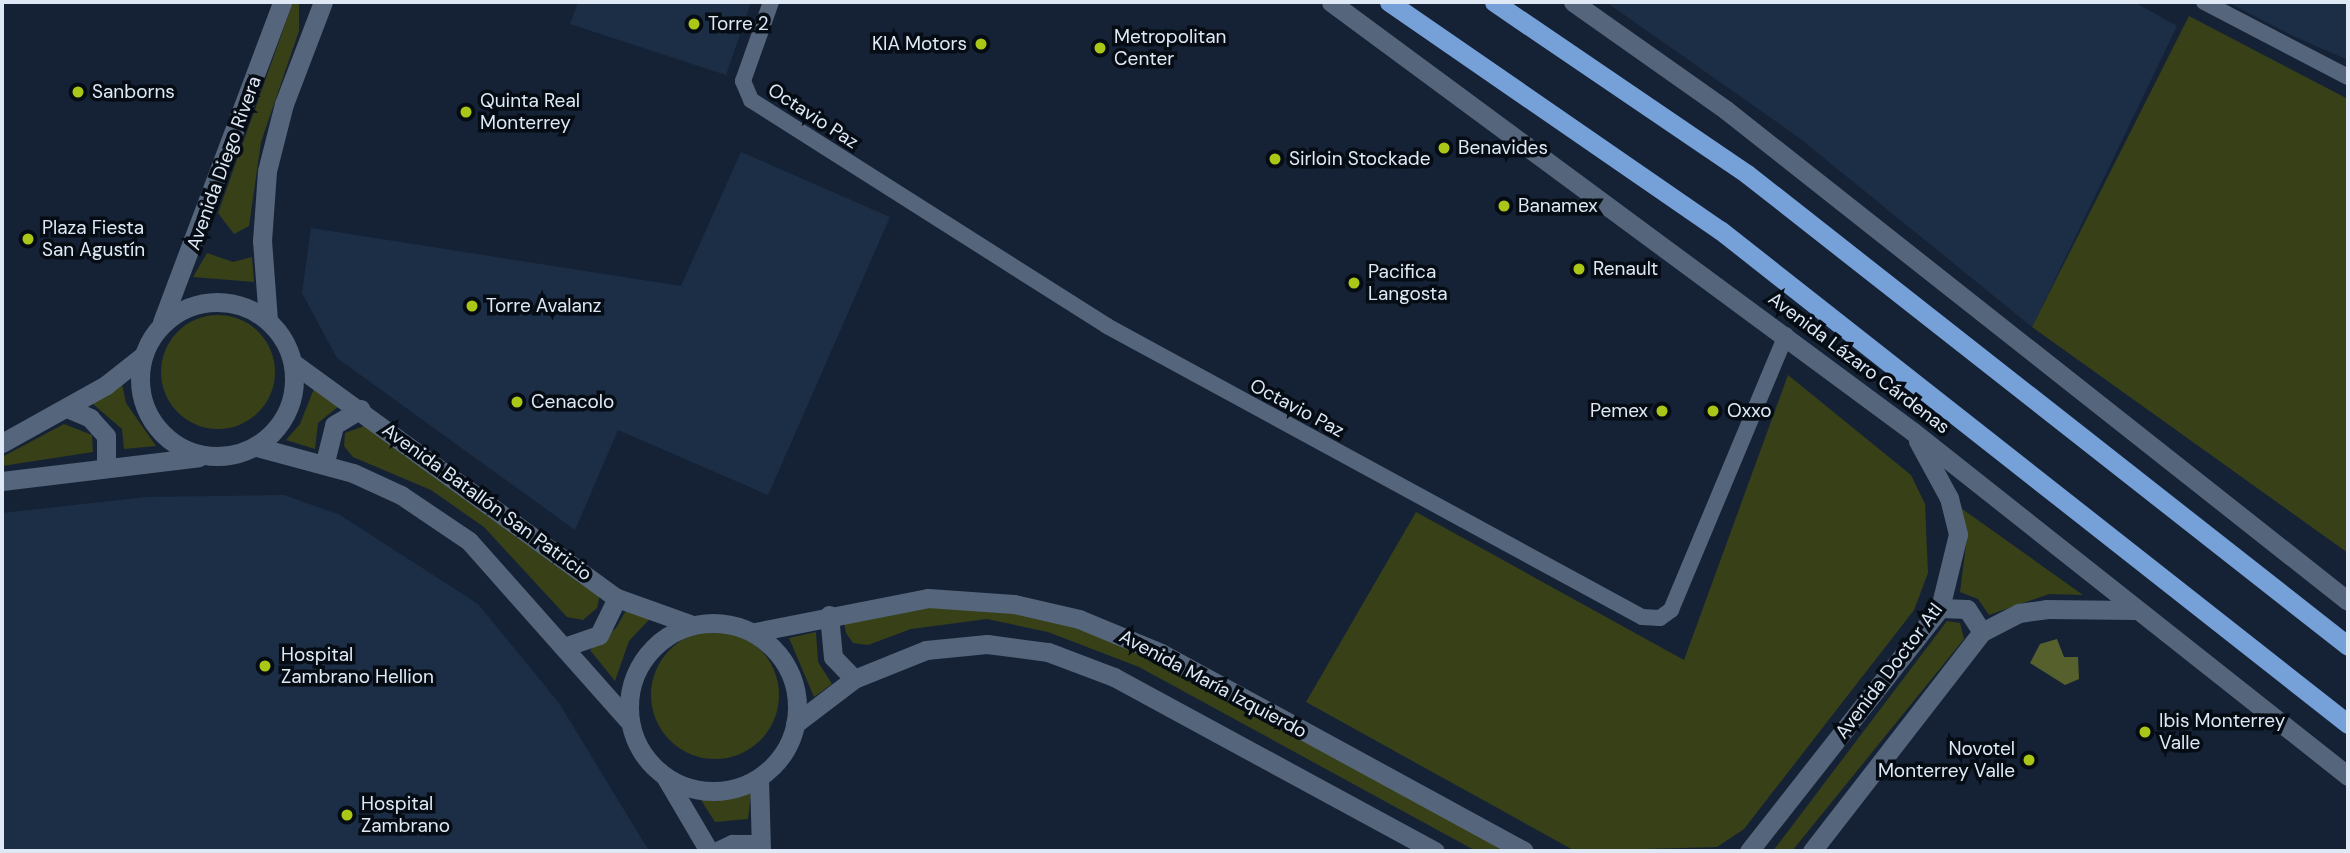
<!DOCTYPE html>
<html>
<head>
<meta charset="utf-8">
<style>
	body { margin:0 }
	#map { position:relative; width:2350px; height:853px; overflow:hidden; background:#152235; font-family:"DM Sans",sans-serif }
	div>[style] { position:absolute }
	.built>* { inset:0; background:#1c2e46 }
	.green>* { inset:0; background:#384018 }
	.round { border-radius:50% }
	.water>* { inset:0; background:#55602d }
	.minor>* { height:16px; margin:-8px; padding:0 8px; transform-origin:8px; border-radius:8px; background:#55657b }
	.tertiary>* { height:19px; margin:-9.5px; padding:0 9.5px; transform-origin:9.5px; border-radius:9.5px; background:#55657b }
	.tertiary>.ring { margin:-9.5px; padding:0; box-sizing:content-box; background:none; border:19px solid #55657b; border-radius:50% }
	.trunk>* { height:19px; margin:-9.5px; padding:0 9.5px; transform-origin:9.5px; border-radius:9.5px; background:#76a0d8 }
	.dots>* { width:19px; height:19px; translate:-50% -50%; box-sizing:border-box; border:4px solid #060c14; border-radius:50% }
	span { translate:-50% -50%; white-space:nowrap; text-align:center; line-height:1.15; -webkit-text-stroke:7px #060c14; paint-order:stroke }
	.poi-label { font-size:19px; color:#dfe9f6 }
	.left { translate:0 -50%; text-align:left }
	.right { translate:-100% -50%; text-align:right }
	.street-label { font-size:19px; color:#dfe9f6 }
	.frame { position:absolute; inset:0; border:4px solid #dfe9f6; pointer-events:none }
</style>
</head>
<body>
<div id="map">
	<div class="built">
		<i style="clip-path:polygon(578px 2px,751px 2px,726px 75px,570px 24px)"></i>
		<i style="clip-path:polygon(1606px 2px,2134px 2px,2177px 26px,2032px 327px,1798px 137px)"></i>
		<i style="clip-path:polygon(2227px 2px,2348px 2px,2348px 60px,2291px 35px)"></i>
		<i style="clip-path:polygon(741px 152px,890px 217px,768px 495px,618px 430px,575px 530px,337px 358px,302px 293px,311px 228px,681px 286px)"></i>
		<i style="clip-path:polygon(284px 495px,340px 515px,478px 604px,559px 703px,649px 851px,2px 851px,2px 513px,146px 497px)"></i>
	</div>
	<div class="green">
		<i style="clip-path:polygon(293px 2px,299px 2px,299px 31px,261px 142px,249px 226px,234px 234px,218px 213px)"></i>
		<i style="clip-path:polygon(2189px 16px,2348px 99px,2348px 553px,2032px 327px)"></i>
		<i style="clip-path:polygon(207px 253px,233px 262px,252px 257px,254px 282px,193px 277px)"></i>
		<i class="round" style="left:161px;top:315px;width:114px;height:114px"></i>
		<i style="clip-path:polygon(1788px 375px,1911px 475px,1925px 504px,1928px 573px,1914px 610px,1744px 829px,1717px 847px,1575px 851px,1306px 702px,1416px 512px,1684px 660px)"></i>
		<i style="clip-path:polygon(121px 379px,126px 403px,156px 446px,124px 449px,122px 429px,93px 404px)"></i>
		<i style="clip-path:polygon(315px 386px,339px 406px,318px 423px,315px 449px,286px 440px,300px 424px)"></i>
		<i style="clip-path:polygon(64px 424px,92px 435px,93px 452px,2px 466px,2px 457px)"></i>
		<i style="clip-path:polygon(367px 425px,601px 589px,597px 608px,583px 620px,567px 617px,484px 527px,431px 490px,353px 457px,344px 446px,345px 433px)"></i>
		<i style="clip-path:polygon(1958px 506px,2083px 595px,2049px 594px,1989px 615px,1978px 599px,1960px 592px,1967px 537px)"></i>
		<i style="clip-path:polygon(633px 598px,661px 607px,629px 641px,615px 681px,590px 650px,616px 628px)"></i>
		<i style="clip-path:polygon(899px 604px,1037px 614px,1141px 652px,1508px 851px,1476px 851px,1139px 667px,1048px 632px,987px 619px,911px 629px,868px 645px,853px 643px,846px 633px,844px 622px)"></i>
		<i style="clip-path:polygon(1947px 621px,1960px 623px,1964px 639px,1792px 851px,1773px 851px)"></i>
		<i class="round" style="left:651px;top:631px;width:128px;height:128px"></i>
		<i style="clip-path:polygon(816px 632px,818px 662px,832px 684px,814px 697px,789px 638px)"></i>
		<i style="clip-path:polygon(751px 793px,748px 819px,715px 822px,701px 800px)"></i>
	</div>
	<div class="water">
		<i style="clip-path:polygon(2057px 639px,2064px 657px,2078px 657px,2079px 679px,2065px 685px,2030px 663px,2040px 644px)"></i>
	</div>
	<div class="minor">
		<i style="left:771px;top:2px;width:84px;rotate:109.5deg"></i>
		<i style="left:743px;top:81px;width:21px;rotate:67deg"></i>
		<i style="left:751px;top:100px;width:422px;rotate:32.4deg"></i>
		<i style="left:1107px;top:326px;width:609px;rotate:28.54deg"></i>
		<i style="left:1642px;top:617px;width:18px;rotate:3deg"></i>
		<i style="left:1660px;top:618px;width:14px;rotate:-36deg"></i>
		<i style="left:1671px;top:610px;width:298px;rotate:-67.3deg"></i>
		<i style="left:2204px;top:2px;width:162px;rotate:27.5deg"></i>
	</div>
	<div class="tertiary">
		<i style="left:1331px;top:2px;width:722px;rotate:36.44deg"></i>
		<i style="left:1912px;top:431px;width:556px;rotate:38.35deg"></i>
		<i style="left:1573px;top:2px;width:187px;rotate:35.2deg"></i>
		<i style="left:1726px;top:110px;width:792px;rotate:38.29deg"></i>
		<i class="ring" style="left:140px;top:302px;width:135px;height:135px"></i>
		<i style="left:268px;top:320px;width:79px;rotate:-94.3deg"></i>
		<i style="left:262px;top:241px;width:70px;rotate:-85.9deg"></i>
		<i style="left:267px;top:171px;width:69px;rotate:-75.8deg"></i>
		<i style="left:284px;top:104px;width:109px;rotate:-69.1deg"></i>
		<i style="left:162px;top:322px;width:342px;rotate:-69.4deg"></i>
		<i style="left:293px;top:363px;width:400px;rotate:36deg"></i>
		<i style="left:617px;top:598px;width:77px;rotate:19.6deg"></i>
		<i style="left:67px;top:408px;width:25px;rotate:23deg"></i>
		<i style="left:90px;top:418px;width:24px;rotate:48deg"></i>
		<i style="left:106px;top:436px;width:32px;rotate:90deg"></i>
		<i style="left:2px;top:443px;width:119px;rotate:-29.1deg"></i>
		<i style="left:106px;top:385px;width:48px;rotate:-38.3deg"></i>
		<i style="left:257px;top:447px;width:99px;rotate:15.2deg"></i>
		<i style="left:353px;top:473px;width:53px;rotate:24.6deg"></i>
		<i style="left:401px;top:495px;width:82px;rotate:34.1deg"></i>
		<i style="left:469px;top:541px;width:239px;rotate:48.4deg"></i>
		<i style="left:325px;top:462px;width:38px;rotate:-76deg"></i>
		<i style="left:334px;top:425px;width:31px;rotate:-31deg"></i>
		<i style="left:2px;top:481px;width:198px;rotate:-6.9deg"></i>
		<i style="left:1940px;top:608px;width:27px;rotate:2deg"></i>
		<i style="left:1967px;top:609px;width:27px;rotate:57deg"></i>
		<i style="left:829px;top:615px;width:42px;rotate:84.6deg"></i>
		<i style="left:833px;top:657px;width:30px;rotate:46deg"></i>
		<i class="ring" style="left:629px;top:623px;width:149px;height:149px"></i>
		<i style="left:755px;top:632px;width:176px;rotate:-11.1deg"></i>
		<i style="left:928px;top:598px;width:86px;rotate:4deg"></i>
		<i style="left:1014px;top:604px;width:67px;rotate:13deg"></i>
		<i style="left:1079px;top:619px;width:89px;rotate:22.5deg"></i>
		<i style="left:1161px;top:653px;width:413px;rotate:28.6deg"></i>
		<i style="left:567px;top:646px;width:34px;rotate:-19deg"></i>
		<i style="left:599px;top:635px;width:41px;rotate:-64.1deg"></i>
		<i style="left:795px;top:724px;width:74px;rotate:-37.3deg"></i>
		<i style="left:854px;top:679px;width:78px;rotate:-21.9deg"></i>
		<i style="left:926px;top:650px;width:61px;rotate:-5.6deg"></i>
		<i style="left:987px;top:644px;width:62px;rotate:7.5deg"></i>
		<i style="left:1048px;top:652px;width:71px;rotate:20.7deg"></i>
		<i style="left:1114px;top:677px;width:365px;rotate:28.5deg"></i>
		<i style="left:666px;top:778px;width:85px;rotate:59.5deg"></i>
		<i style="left:759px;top:778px;width:73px;rotate:88.4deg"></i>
		<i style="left:717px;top:851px;width:17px;rotate:-25deg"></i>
		<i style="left:732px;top:844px;width:28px"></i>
		<i style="left:1749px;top:851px;width:309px;rotate:-51.8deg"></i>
		<i style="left:1940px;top:608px;width:76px;rotate:-76.3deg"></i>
		<i style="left:1958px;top:534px;width:37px;rotate:-104deg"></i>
		<i style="left:1949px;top:498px;width:65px;rotate:-118.5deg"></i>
		<i style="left:1812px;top:851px;width:277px;rotate:-52.2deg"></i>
		<i style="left:1982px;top:632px;width:42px;rotate:-27.2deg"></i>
		<i style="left:2019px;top:613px;width:27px;rotate:-8deg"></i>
		<i style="left:2046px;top:609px;width:88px;rotate:0.7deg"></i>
	</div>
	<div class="trunk">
		<i style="left:1389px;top:2px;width:402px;rotate:34.6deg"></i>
		<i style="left:1720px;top:230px;width:799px;rotate:38.19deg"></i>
		<i style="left:1494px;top:2px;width:306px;rotate:34.2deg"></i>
		<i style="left:1747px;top:174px;width:764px;rotate:38.14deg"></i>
	</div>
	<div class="dots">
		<i style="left:694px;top:24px;background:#aac717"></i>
		<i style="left:981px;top:44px;background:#aac717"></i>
		<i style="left:1100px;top:48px;background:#aac717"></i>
		<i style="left:78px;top:92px;background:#aac717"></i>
		<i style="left:466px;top:112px;background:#aac717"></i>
		<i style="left:1444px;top:148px;background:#aac717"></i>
		<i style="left:1275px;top:159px;background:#aac717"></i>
		<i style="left:1504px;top:206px;background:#aac717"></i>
		<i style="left:28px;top:239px;background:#aac717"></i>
		<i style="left:1579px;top:269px;background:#aac717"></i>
		<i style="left:1354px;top:283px;background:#aac717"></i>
		<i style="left:472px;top:306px;background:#aac717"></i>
		<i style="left:517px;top:402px;background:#aac717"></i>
		<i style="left:1662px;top:411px;background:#aac717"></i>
		<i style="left:1713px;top:411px;background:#aac717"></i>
		<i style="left:265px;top:666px;background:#aac717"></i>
		<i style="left:2145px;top:732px;background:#aac717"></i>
		<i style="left:2029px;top:760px;background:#aac717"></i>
		<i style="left:347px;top:815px;background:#aac717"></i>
	</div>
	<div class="poi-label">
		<span class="left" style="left:708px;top:24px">Torre 2</span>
		<span class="left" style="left:1114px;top:48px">Metropolitan<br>Center</span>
		<span class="right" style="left:967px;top:44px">KIA Motors</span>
		<span class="left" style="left:92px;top:92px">Sanborns</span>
		<span class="left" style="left:480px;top:112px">Quinta Real<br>Monterrey</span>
		<span class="left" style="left:1458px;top:148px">Benavides</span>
		<span class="left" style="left:1289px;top:159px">Sirloin Stockade</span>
		<span class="left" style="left:1518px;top:206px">Banamex</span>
		<span class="left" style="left:42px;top:239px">Plaza Fiesta<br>San Agustín</span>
		<span class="left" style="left:1593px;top:269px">Renault</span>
		<span class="left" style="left:1368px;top:283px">Pacifica<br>Langosta</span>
		<span class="left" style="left:486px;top:306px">Torre Avalanz</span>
		<span class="left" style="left:531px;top:402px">Cenacolo</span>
		<span class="right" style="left:1648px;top:411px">Pemex</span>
		<span class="left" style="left:1727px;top:411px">Oxxo</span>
		<span class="left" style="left:281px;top:666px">Hospital<br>Zambrano Hellion</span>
		<span class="left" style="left:2159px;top:732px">Ibis Monterrey<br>Valle</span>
		<span class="right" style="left:2015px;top:760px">Novotel<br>Monterrey Valle</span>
		<span class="left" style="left:361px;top:815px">Hospital<br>Zambrano</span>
	</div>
	<div class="street-label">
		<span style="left:813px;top:116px;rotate:33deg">Octavio Paz</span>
		<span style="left:224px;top:163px;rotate:-70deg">Avenida Diego Rivera</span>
		<span style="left:1859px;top:363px;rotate:37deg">Avenida Lázaro Cárdenas</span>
		<span style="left:1297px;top:408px;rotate:28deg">Octavio Paz</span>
		<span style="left:487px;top:502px;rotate:36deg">Avenida Batallón San Patricio</span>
		<span style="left:1889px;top:671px;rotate:-53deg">Avenida Doctor Atl</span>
		<span style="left:1213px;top:684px;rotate:28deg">Avenida María Izquierdo</span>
	</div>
	<div class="frame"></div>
</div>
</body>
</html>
